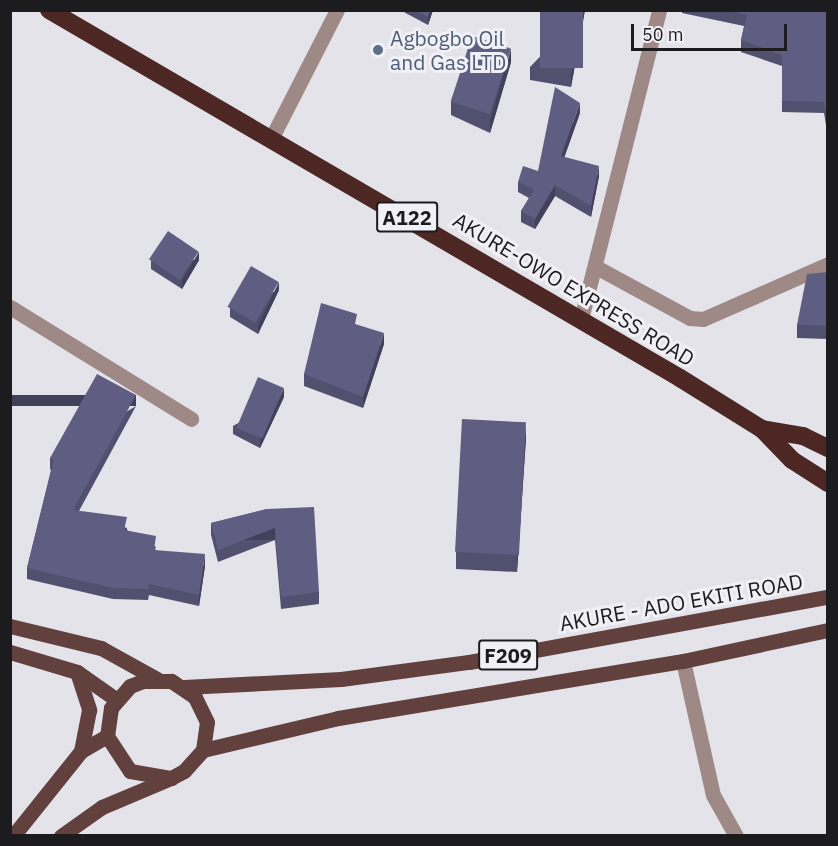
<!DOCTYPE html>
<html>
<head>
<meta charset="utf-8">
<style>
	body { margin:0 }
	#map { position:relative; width:838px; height:846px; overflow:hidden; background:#e3e3e9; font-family:"IBM Plex Sans",sans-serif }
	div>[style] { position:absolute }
	.minor>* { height:15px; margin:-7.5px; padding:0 7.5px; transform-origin:7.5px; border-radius:7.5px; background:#9e8987 }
	.major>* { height:15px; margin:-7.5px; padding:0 7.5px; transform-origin:7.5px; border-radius:7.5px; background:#62403d }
	.highway>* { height:18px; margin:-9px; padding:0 9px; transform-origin:9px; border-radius:9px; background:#4c2724 }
	.wall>* { inset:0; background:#52506f }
	.shaded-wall>* { inset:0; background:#42415a; transform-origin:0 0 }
	.building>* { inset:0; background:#5f5d81; transform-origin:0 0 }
	.dots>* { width:16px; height:16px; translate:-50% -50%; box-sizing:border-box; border:3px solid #f0f0f6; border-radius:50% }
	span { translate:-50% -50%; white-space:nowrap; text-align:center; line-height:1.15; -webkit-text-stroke:6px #f0f0f6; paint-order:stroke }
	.shield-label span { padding:2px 4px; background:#f0f0f6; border:2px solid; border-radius:4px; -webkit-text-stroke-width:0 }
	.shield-label { font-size:20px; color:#1c1c1e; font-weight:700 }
	.service-label { font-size:21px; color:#4e5e75 }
	.left { translate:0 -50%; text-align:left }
	.street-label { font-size:21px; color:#1c1c1e }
	.frame { position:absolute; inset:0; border:12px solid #1c1c1e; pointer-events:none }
	.scale { position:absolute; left:631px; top:24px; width:156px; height:27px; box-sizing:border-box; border:3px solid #1c1c1e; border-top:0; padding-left:8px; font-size:18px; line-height:21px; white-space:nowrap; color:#1c1c1e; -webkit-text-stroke:4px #f0f0f6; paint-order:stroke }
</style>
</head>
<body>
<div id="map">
	<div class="minor">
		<i style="left:272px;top:137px;width:143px;rotate:-62.9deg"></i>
		<i style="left:596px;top:267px;width:107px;rotate:28.5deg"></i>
		<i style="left:690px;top:318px;width:13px;rotate:4deg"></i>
		<i style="left:703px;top:319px;width:137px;rotate:-23.7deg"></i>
		<i style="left:10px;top:307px;width:213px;rotate:31.7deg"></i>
		<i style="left:581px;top:319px;width:319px;rotate:-75.8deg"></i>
		<i style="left:683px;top:661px;width:137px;rotate:77.4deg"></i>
		<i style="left:713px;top:795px;width:47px;rotate:60.7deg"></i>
	</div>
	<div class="major">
		<i style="left:10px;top:626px;width:94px;rotate:13.6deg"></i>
		<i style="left:101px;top:648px;width:64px;rotate:29deg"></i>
		<i style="left:10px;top:652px;width:70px;rotate:16.6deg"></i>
		<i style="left:77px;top:672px;width:49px;rotate:35deg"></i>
		<i style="left:77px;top:672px;width:40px;rotate:72deg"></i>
		<i style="left:89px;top:710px;width:42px;rotate:101deg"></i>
		<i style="left:184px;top:687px;width:157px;rotate:-2.9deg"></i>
		<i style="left:341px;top:679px;width:129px;rotate:-7.6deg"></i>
		<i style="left:469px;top:662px;width:365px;rotate:-10.3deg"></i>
		<i style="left:203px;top:750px;width:139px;rotate:-13.3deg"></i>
		<i style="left:338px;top:718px;width:350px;rotate:-9.4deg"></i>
		<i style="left:683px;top:661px;width:148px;rotate:-12.1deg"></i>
		<i style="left:13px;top:836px;width:109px;rotate:-51.3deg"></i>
		<i style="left:81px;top:751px;width:30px;rotate:-30deg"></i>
		<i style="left:61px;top:836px;width:50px;rotate:-35.3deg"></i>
		<i style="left:102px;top:807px;width:75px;rotate:-22.8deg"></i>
		<i style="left:171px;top:778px;width:15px;rotate:-28deg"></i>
		<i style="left:184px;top:771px;width:28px;rotate:-48deg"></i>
		<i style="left:203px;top:750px;width:28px;rotate:-82deg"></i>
		<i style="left:207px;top:722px;width:28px;rotate:-116deg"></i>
		<i style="left:195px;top:697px;width:29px;rotate:-146deg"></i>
		<i style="left:171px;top:681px;width:28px;rotate:180deg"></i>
		<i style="left:143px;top:681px;width:14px;rotate:159deg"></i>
		<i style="left:130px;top:686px;width:29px;rotate:131deg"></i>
		<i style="left:111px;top:708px;width:28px;rotate:98deg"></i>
		<i style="left:107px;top:736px;width:42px;rotate:56.7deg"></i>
		<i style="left:130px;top:771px;width:42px;rotate:9.7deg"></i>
	</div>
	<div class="highway">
		<i style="left:49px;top:10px;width:730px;rotate:30.25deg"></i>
		<i style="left:680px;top:378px;width:97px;rotate:31.9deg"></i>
		<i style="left:762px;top:429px;width:43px;rotate:45.9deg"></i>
		<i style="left:792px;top:460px;width:43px;rotate:32.6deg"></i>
		<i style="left:762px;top:429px;width:42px;rotate:9.7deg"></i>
		<i style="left:803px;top:436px;width:28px;rotate:26deg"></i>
	</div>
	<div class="wall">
		<i style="clip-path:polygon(400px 10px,433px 10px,428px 25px)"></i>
		<i style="clip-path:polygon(585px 10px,571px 87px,530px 80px,530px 67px)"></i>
		<i style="clip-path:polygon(682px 10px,828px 10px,828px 138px,824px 113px,782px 112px,782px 66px,741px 52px,741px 40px,744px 26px,682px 13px)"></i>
		<i style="clip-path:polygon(511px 62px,490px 133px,451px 115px,451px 102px)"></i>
		<i style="clip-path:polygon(580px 113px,564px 157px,599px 176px,591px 217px,555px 196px,535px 229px,521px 222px,521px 211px,529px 198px,518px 192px,518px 182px,538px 171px)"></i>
		<i style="clip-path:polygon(151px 260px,199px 260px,182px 289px,151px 269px)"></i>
		<i style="clip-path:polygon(828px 272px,828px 339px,797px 338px,797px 325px)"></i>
		<i style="clip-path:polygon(279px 290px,258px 334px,230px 317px,230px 308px)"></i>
		<i style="clip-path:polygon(384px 344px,363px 408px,304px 386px,304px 374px)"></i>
		<i style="clip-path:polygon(284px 397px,260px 448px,233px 434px,233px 426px)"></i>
		<i style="clip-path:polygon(136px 406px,79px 511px,127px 528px,127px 530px,156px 547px,155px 550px,205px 566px,199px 606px,149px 595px,148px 600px,113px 599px,27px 579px,27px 568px,51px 470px,50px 469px,50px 458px)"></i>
		<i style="clip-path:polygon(526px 438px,517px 572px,456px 569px,456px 552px)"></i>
		<i style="clip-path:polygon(267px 509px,319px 592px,319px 604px,281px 609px,275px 540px,218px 562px,211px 535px,211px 523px)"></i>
	</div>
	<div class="shaded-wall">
		<i style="clip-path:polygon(430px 10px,433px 10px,428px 25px,428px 17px)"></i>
		<i style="clip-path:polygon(583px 10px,585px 10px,571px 87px,571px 74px)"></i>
		<i style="clip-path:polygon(511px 49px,511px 62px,490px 133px,490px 120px)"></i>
		<i style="clip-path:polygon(580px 103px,580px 113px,561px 167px,561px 156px)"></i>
		<i style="clip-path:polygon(599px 166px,599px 176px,591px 217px,591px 206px)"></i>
		<i style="clip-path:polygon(555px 185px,555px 196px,535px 229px,535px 219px)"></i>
		<i style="clip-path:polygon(199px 252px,199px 260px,182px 289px,182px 280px)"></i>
		<i style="clip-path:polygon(279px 282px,279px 290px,258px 334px,258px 325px)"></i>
		<i style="clip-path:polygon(384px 333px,384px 344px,363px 408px,363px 397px)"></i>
		<i style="clip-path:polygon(284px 388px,284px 397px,260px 448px,260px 439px)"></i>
		<i style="left:136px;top:395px;width:11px;height:131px;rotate:90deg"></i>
		<i style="clip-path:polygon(526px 422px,526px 438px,517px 572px,517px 556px)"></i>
		<i style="left:275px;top:528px;width:12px;height:61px;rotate:90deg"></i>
		<i style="clip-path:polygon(205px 554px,205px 566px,199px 606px,199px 595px)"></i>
	</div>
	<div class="building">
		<i style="clip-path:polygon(415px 10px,430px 10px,428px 17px)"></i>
		<i style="left:540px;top:10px;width:43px;height:58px"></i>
		<i style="clip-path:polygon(725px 10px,828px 10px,828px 127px,824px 102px,782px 101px,782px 55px,741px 40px,747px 15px)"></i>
		<i style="left:472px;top:36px;width:41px;height:69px;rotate:18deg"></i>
		<i style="clip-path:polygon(555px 87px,580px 103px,561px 156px,599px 166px,591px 206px,555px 185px,535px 219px,521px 211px,534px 190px,518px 182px,523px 166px,538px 171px)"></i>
		<i style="left:168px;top:231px;width:37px;height:34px;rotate:34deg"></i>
		<i style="left:251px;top:266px;width:32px;height:47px;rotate:30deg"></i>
		<i style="clip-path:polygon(828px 272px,828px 326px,797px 325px,807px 274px)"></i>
		<i style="clip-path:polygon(321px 303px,357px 314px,355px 324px,384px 333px,363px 397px,304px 374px)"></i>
		<i style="clip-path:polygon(97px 374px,136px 395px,73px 510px,127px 517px,124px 530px,156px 536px,154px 550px,205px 554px,199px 595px,149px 584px,148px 589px,113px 588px,27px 568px,54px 460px,50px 458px)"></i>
		<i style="left:258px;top:377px;width:28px;height:55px;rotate:23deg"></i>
		<i style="left:462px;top:419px;width:64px;height:133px;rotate:3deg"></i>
		<i style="clip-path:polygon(314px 507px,319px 592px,281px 597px,275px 528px,218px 550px,211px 523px,267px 509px)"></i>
	</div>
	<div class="dots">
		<i style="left:378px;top:50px;background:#5c6f8a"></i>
	</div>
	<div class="shield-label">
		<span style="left:407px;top:217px">A122</span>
		<span style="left:508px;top:655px">F209</span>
	</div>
	<div class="service-label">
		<span class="left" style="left:390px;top:50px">Agbogbo Oil<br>and Gas LTD</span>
	</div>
	<div class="street-label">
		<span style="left:574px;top:289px;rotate:31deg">AKURE-OWO EXPRESS ROAD</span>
		<span style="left:681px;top:602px;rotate:-10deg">AKURE - ADO EKITI ROAD</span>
	</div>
	<div class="frame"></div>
	<div class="scale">50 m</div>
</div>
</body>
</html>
